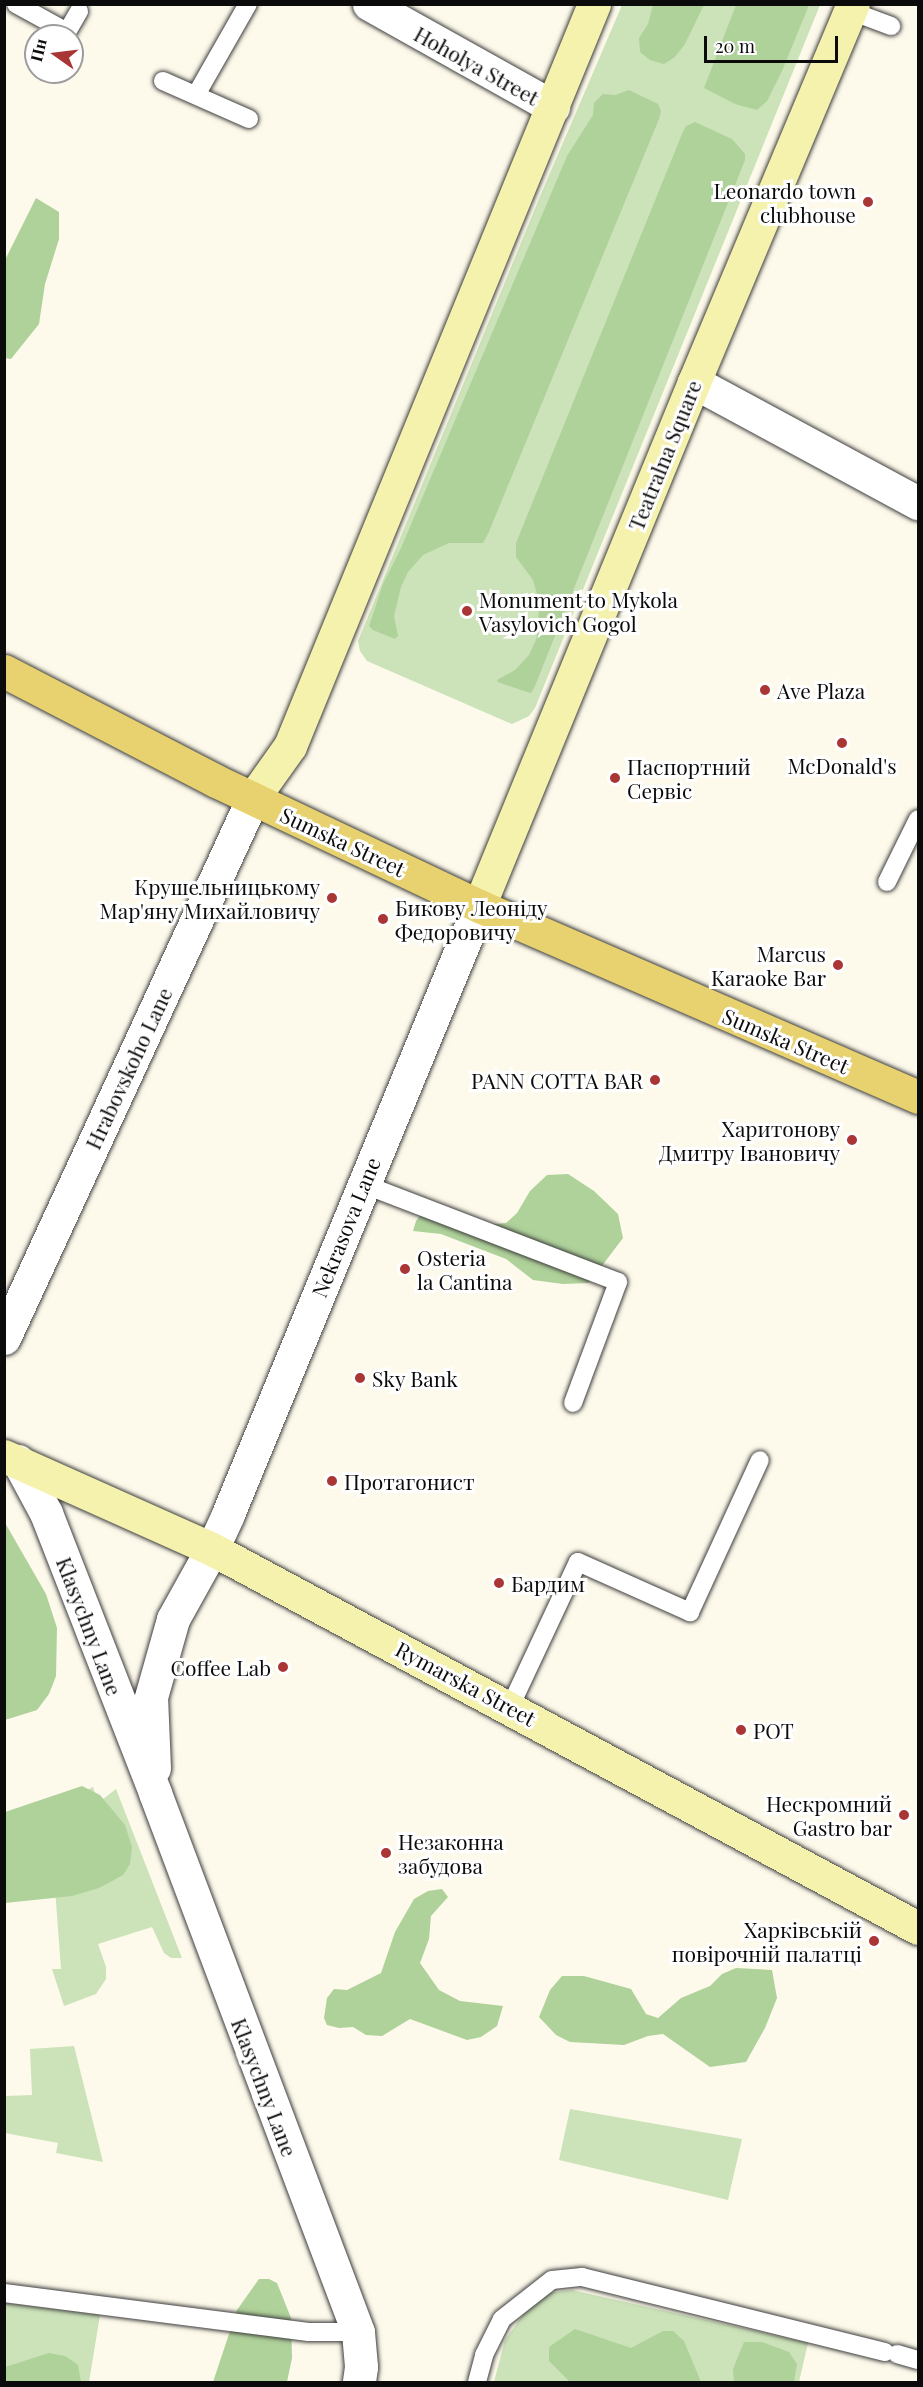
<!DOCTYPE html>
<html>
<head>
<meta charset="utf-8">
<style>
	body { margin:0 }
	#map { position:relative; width:923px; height:2387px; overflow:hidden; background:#fdfaeb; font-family:"Playfair Display",serif }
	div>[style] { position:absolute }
	.green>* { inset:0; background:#cce2b9 }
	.forest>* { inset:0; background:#afd19a }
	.roads { filter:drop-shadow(0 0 2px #3e3e3e) drop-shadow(0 0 2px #3e3e3e) }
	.lane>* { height:18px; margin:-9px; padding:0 9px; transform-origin:9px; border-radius:9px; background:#fff }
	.street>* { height:33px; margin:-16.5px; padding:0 16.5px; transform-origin:16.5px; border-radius:16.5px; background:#fff }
	.secondary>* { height:33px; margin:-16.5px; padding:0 16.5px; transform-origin:16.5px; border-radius:16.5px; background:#f5f2ad }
	.primary>* { height:33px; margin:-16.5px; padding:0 16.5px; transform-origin:16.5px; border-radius:16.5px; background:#e8d26f }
	.dots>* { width:16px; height:16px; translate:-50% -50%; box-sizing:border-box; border:3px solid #fff; border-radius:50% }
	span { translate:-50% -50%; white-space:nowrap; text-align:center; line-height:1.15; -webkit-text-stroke:6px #fff; paint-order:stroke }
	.street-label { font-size:21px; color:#0b0b0b }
	.poi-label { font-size:21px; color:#0b0b0b }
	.right { translate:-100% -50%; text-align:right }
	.left { translate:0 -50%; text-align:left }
	.frame { position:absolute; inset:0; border:6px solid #0b0b0b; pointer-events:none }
	.north { position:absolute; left:24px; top:24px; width:60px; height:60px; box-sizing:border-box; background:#fff; border:2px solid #9d9d9d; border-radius:50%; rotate:284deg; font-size:16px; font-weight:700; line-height:24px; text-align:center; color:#0b0b0b }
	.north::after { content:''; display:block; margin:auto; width:21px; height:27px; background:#a93534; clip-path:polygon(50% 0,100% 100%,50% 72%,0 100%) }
	.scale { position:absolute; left:704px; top:36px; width:134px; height:27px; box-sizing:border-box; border:3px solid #0b0b0b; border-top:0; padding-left:8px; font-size:18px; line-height:21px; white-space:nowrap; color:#0b0b0b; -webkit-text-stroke:4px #fff; paint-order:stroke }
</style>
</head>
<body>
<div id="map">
	<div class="green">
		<i style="clip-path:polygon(622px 5px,820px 5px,535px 708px,529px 716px,512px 724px,367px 661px,360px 651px,358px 641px,541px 194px)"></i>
		<i style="clip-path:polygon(93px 1787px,98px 1803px,116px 1789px,182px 1958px,171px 1958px,164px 1953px,152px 1927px,98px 1944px,106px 1967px,106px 1979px,96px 1994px,64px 2006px,52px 1969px,61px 1969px,49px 1808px)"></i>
		<i style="clip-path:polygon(74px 2046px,103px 2162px,56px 2153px,58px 2143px,5px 2133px,5px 2096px,32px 2095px,30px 2049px)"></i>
		<i style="clip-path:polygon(570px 2109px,742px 2139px,728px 2200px,559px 2160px)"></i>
		<i style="clip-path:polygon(572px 2290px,808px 2343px,799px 2382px,494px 2382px,505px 2340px,522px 2316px,548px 2293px)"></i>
		<i style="clip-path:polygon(5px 2303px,100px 2315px,89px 2382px,5px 2382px)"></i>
	</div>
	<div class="forest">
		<i style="clip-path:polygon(653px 5px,704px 5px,685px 44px,675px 57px,664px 64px,650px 60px,640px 52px,639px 38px,648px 24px)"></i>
		<i style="clip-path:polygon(736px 5px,809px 5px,782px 71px,767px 101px,757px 110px,735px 104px,704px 88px)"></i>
		<i style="clip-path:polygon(629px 90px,658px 104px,661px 111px,659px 119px,488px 534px,483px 543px,449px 543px,423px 555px,408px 572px,401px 587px,394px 616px,398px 636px,395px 639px,373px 630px,369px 626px,383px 584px,401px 548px,567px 156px,593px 115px,594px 103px,603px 94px,615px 95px)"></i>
		<i style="clip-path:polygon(695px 122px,732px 139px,745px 154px,745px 160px,535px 686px,531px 693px,527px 692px,498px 682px,497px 680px,515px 670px,529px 655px,536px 640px,539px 624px,538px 598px,533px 580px,516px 557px,516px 543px,682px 134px,686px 126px)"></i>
		<i style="clip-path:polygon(36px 198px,59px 212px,59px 239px,45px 284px,39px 324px,11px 359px,5px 358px,5px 260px)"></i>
		<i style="clip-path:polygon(568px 1174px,594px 1191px,618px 1214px,623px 1238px,589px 1283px,563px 1284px,533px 1280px,506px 1259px,441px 1234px,413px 1231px,416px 1221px,430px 1202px,485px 1225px,506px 1223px,517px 1213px,530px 1191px,547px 1175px)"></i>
		<i style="clip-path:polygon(4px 1521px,46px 1594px,57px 1628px,56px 1676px,49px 1694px,37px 1710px,5px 1720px)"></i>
		<i style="clip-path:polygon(82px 1786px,100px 1795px,125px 1825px,132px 1847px,130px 1864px,123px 1875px,99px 1888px,72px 1896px,5px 1903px,5px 1812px)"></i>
		<i style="clip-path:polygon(442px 1889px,448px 1897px,431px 1916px,429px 1939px,420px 1963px,439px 1990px,460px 2001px,503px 2006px,497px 2026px,481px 2037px,467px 2040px,410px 2019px,382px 2036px,366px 2035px,353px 2027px,339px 2028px,327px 2025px,324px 2018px,327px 1998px,334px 1989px,347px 1990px,381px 1973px,395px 1932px,414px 1899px,428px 1891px)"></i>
		<i style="clip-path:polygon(736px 1968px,772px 1970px,777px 1998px,765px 2028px,746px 2062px,710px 2067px,663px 2034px,648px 2036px,624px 2045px,570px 2042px,556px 2035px,539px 2017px,550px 1990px,562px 1976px,584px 1976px,631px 1989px,646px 2014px,658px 2018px,681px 1998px,710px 1986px,722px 1974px)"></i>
		<i style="clip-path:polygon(259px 2279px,269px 2279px,277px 2283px,291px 2318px,292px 2358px,287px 2382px,213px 2382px,237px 2310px)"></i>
		<i style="clip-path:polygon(575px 2329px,631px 2348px,663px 2331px,673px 2331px,684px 2341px,701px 2382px,570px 2382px,549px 2361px,549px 2347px)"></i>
		<i style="clip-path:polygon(744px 2342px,762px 2342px,789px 2352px,797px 2364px,794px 2382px,734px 2382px,733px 2369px)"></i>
		<i style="clip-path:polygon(49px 2353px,65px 2356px,78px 2365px,81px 2382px,5px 2382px,5px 2367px)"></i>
	</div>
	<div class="roads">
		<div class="lane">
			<i style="left:16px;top:4px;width:58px;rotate:28.8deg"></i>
			<i style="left:67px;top:32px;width:24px;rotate:-60deg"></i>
			<i style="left:851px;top:11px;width:43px;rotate:20.6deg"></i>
			<i style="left:163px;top:81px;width:94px;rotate:23.8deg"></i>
			<i style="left:196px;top:95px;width:105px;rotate:-60.3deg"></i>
			<i style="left:887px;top:882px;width:70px;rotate:-63.8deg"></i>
			<i style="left:363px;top:1184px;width:273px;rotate:21deg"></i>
			<i style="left:618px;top:1282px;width:129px;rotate:110.4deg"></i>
			<i style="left:510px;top:1707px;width:160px;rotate:-64.9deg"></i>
			<i style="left:578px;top:1562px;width:123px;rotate:24.1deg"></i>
			<i style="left:690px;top:1612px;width:167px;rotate:-65.3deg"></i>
			<i style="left:4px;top:2293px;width:307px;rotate:7.3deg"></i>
			<i style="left:309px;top:2332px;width:49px"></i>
			<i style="left:897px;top:2354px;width:22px;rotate:16deg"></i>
			<i style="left:477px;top:2382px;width:28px;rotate:-75deg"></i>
			<i style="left:484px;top:2355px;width:40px;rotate:-63.4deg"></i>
			<i style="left:502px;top:2319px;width:63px;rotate:-38deg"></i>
			<i style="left:552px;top:2280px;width:30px;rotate:-6deg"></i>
			<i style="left:582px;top:2277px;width:312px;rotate:13.9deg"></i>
		</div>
		<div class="street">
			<i style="left:369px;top:4px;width:211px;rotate:29.2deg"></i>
			<i style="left:694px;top:382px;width:255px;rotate:28.4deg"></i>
			<i style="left:4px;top:1338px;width:595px;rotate:-65.25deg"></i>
			<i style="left:18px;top:1461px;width:59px;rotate:61.7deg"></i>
			<i style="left:46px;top:1513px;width:300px;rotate:68.7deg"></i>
			<i style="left:155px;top:1793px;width:576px;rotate:69.36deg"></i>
			<i style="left:358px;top:2332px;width:35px;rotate:85deg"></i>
			<i style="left:361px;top:2367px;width:15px;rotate:98deg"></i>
			<i style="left:154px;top:1768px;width:71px;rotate:-92.4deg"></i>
			<i style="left:151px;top:1697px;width:81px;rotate:-74.2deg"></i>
			<i style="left:173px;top:1619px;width:80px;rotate:-60.9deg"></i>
			<i style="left:212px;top:1549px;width:38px;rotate:-65deg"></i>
			<i style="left:228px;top:1514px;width:658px;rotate:-67.57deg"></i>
		</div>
		<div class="secondary">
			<i style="left:253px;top:798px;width:64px;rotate:-54.6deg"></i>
			<i style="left:290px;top:746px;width:802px;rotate:-67.72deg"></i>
			<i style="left:479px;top:906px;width:566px;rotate:-67.69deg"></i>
			<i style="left:694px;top:382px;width:410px;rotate:-67.2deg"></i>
			<i style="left:4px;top:1456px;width:228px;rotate:24.1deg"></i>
			<i style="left:212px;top:1549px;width:801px;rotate:28.23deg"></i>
		</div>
		<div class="primary">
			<i style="left:4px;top:671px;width:239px;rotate:27.4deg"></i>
			<i style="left:216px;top:781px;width:291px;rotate:25.4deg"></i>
			<i style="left:479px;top:906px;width:479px;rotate:23.5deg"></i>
		</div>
	</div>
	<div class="dots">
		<i style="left:868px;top:202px;background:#a93534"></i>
		<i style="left:467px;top:611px;background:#a93534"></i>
		<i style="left:765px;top:690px;background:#a93534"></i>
		<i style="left:842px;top:743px;background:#a93534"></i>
		<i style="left:615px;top:778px;background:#a93534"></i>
		<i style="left:332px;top:898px;background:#a93534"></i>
		<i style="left:383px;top:919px;background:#a93534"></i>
		<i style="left:838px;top:965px;background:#a93534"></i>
		<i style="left:655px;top:1080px;background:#a93534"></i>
		<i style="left:852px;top:1140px;background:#a93534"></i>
		<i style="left:405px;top:1269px;background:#a93534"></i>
		<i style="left:360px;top:1378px;background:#a93534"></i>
		<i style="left:332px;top:1481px;background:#a93534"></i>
		<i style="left:499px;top:1583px;background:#a93534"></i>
		<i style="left:283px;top:1667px;background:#a93534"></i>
		<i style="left:741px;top:1730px;background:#a93534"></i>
		<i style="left:904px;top:1815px;background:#a93534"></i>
		<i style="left:386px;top:1853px;background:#a93534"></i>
		<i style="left:874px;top:1941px;background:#a93534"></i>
	</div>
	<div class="street-label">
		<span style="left:477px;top:65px;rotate:29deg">Hoholya Street</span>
		<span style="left:664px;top:455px;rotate:-68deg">Teatralna Square</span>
		<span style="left:343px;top:841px;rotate:25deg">Sumska Street</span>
		<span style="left:786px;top:1040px;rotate:23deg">Sumska Street</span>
		<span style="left:128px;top:1068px;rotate:-65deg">Hrabovskoho Lane</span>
		<span style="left:345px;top:1227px;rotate:-68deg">Nekrasova Lane</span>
		<span style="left:90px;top:1626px;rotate:69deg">Klasychny Lane</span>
		<span style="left:466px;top:1683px;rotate:28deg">Rymarska Street</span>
		<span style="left:265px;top:2087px;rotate:69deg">Klasychny Lane</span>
	</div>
	<div class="poi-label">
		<span class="right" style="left:856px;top:202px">Leonardo town<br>clubhouse</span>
		<span class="left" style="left:479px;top:611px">Monument to Mykola<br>Vasylovich Gogol</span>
		<span class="left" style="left:777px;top:690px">Ave Plaza</span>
		<span style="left:842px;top:765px">McDonald's</span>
		<span class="left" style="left:627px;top:778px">Паспортний<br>Сервіс</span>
		<span class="right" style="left:320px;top:898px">Крушельницькому<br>Мар'яну Михайловичу</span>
		<span class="left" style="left:395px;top:919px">Бикову Леоніду<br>Федоровичу</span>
		<span class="right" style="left:826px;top:965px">Marcus<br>Karaoke Bar</span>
		<span class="right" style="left:643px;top:1080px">PANN COTTA BAR</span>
		<span class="right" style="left:840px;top:1140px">Харитонову<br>Дмитру Івановичу</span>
		<span class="left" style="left:417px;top:1269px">Osteria<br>la Cantina</span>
		<span class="left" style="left:372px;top:1378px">Sky Bank</span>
		<span class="left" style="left:344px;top:1481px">Протагонист</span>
		<span class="left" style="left:511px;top:1583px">Бардим</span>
		<span class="right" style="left:271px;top:1667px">Coffee Lab</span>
		<span class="left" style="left:753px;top:1730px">РОТ</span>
		<span class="right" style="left:892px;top:1815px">Нескромний<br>Gastro bar</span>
		<span class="left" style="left:398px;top:1853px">Незаконна<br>забудова</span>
		<span class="right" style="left:862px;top:1941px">Харківській<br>повірочній палатці</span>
	</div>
	<div class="frame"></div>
	<div class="north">Пн</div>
	<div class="scale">20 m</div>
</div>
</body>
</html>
